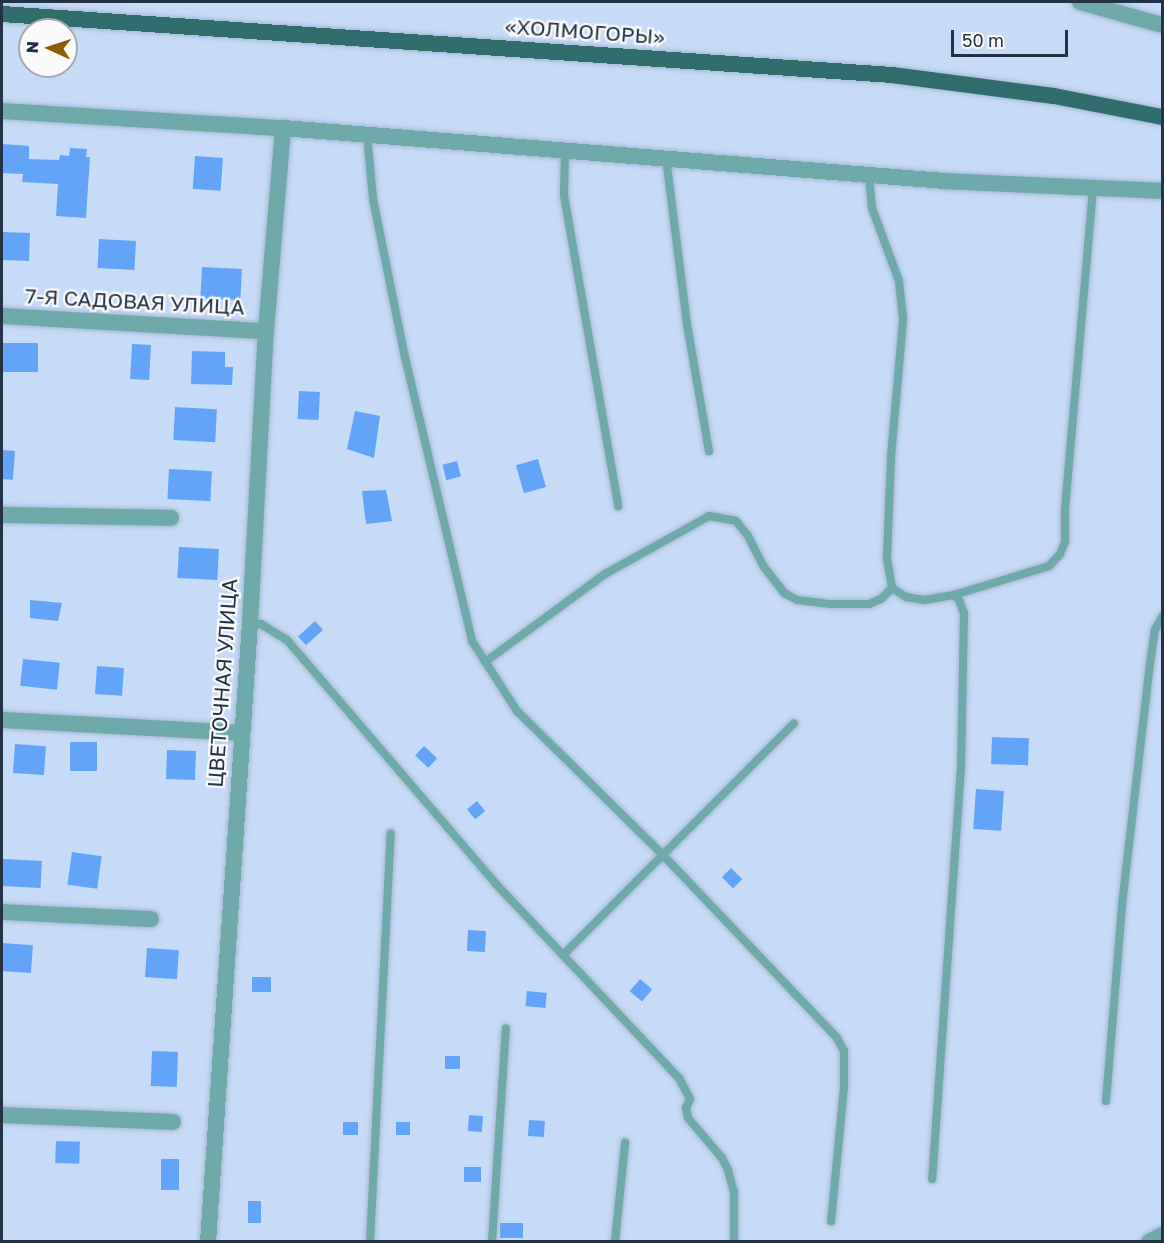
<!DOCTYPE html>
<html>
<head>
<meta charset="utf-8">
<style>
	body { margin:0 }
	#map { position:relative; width:1164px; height:1243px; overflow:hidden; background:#c5dbf8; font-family:"Golos Text",sans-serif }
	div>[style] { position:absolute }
	.building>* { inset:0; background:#62a5f8; transform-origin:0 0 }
	.roads { filter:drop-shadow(0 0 2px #a5b9d4) drop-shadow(0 0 2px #a5b9d4) }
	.service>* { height:8px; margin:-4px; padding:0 4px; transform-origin:4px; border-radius:4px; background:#6daaa9 }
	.minor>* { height:16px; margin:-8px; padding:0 8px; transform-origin:8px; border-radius:8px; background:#6daaa9 }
	.trunk>* { height:16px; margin:-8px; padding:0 8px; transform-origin:8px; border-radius:8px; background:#306e6e }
	span { translate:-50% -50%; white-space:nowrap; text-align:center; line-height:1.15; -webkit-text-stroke:4.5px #fafafa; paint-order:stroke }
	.street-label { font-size:21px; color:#233244 }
	.frame { position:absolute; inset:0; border:3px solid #233244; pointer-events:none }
	.north { position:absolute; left:18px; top:18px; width:60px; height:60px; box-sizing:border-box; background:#fafafa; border:2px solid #a4aab1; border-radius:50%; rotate:273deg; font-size:16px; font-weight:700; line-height:24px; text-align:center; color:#233244 }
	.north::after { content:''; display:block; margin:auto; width:21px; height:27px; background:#8b5d03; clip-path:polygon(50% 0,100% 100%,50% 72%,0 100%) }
	.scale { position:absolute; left:951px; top:30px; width:117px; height:27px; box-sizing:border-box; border:3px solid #233244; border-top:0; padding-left:8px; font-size:18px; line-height:21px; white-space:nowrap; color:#233244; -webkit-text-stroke:4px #fafafa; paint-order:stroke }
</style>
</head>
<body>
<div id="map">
	<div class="building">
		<i style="clip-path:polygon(2px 144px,29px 146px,29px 159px,59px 160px,60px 155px,69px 156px,70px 148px,87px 149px,86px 157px,90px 157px,86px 218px,56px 216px,58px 184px,22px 182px,23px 174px,2px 173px)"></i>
		<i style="left:195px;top:156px;width:28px;height:33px;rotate:4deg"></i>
		<i style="left:2px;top:232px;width:28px;height:28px;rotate:2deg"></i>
		<i style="left:99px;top:239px;width:37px;height:29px;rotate:3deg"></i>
		<i style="left:202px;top:267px;width:40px;height:31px;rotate:3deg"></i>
		<i style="left:2px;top:343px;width:36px;height:29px"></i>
		<i style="left:132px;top:344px;width:19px;height:35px;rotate:3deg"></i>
		<i style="clip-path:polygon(192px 351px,225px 352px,225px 367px,233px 367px,232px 385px,191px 384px)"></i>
		<i style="left:299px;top:391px;width:21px;height:28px;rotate:3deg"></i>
		<i style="left:175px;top:407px;width:42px;height:33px;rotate:3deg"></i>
		<i style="clip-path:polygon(355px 411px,380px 416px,374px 458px,347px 449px)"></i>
		<i style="left:2px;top:450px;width:13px;height:29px;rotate:4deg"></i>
		<i style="left:538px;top:459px;width:29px;height:23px;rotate:74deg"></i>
		<i style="left:457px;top:461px;width:16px;height:15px;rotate:76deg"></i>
		<i style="left:169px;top:469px;width:43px;height:30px;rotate:3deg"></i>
		<i style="clip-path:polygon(386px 490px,392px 521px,366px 524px,362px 491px)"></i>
		<i style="left:179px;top:547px;width:40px;height:31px;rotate:3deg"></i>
		<i style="clip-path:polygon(30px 600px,62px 603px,58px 621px,30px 618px)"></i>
		<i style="left:315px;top:621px;width:12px;height:23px;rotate:48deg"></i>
		<i style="left:23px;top:659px;width:37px;height:27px;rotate:6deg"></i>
		<i style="left:97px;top:666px;width:27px;height:28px;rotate:4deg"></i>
		<i style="left:992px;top:737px;width:37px;height:27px;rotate:2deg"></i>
		<i style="left:70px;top:742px;width:27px;height:29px"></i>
		<i style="left:15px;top:744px;width:31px;height:29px;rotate:4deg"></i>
		<i style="left:424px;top:746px;width:18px;height:13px;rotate:43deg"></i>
		<i style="left:167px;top:750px;width:29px;height:29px;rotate:2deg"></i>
		<i style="left:976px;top:789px;width:28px;height:40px;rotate:4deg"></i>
		<i style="left:477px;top:801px;width:13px;height:13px;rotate:51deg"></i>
		<i style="left:72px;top:852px;width:30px;height:33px;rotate:8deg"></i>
		<i style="left:3px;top:859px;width:39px;height:27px;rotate:3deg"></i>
		<i style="left:731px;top:868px;width:16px;height:13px;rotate:45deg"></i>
		<i style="left:468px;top:930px;width:18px;height:21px;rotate:3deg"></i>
		<i style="left:2px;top:943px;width:31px;height:28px;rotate:4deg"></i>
		<i style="left:147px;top:948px;width:32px;height:29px;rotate:4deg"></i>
		<i style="left:252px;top:977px;width:19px;height:15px"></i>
		<i style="left:640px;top:979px;width:16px;height:16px;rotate:40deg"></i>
		<i style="left:527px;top:991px;width:20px;height:15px;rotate:6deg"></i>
		<i style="left:152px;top:1051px;width:26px;height:35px;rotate:2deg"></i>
		<i style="left:445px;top:1056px;width:15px;height:13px"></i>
		<i style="left:469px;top:1115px;width:14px;height:16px;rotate:4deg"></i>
		<i style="left:529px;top:1120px;width:16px;height:16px;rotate:4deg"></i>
		<i style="left:358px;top:1122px;width:13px;height:15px;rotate:90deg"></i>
		<i style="left:396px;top:1122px;width:14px;height:13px"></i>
		<i style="left:56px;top:1141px;width:24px;height:22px;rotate:2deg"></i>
		<i style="left:161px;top:1159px;width:18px;height:31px"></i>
		<i style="left:464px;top:1167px;width:17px;height:15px"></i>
		<i style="left:248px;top:1201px;width:13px;height:22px"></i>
		<i style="left:500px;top:1223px;width:23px;height:15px"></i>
	</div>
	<div class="roads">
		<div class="service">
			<i style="left:367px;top:135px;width:64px;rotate:84.6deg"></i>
			<i style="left:373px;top:199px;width:161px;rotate:78.6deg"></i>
			<i style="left:405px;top:357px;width:292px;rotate:76.7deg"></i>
			<i style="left:472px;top:641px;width:83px;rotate:57.3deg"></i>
			<i style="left:517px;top:711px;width:204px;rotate:44.6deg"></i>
			<i style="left:662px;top:854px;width:254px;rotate:46.4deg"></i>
			<i style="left:837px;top:1038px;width:15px;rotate:62deg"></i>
			<i style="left:844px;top:1051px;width:36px;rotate:90deg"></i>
			<i style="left:844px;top:1087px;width:135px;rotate:95.5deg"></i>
			<i style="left:565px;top:151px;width:44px;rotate:91.3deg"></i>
			<i style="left:564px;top:195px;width:316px;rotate:80.1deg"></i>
			<i style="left:666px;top:158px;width:167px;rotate:82.8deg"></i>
			<i style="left:687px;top:324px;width:129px;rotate:80.2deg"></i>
			<i style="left:869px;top:175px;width:33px;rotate:85deg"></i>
			<i style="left:872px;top:208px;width:78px;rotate:69.7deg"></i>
			<i style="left:899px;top:281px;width:39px;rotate:84deg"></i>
			<i style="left:903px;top:320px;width:139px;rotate:95deg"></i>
			<i style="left:891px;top:458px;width:101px;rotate:92.3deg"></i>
			<i style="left:887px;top:559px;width:29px;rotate:80deg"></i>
			<i style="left:892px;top:588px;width:17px;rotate:33deg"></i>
			<i style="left:906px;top:597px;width:19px;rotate:9deg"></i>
			<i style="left:925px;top:600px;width:29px;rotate:-10deg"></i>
			<i style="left:954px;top:595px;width:7px;rotate:45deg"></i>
			<i style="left:959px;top:600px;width:14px;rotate:69deg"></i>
			<i style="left:964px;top:613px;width:154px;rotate:91.1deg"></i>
			<i style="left:961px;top:767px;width:413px;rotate:94deg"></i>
			<i style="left:954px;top:595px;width:99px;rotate:-17deg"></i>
			<i style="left:1049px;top:566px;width:16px;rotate:-47deg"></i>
			<i style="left:1060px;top:554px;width:13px;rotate:-67deg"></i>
			<i style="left:1065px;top:542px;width:33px;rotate:-90deg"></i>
			<i style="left:1065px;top:509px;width:321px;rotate:-85deg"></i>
			<i style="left:250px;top:623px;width:11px;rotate:5deg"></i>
			<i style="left:261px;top:624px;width:31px;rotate:32deg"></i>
			<i style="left:287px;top:640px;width:321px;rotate:49.4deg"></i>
			<i style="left:496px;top:884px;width:267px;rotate:46.7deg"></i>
			<i style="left:679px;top:1078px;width:24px;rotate:62deg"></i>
			<i style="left:690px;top:1099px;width:10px;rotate:114deg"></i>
			<i style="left:686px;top:1108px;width:10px;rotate:79deg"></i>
			<i style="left:688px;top:1118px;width:52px;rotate:49.6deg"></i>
			<i style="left:722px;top:1158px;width:13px;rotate:63deg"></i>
			<i style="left:728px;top:1170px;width:23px;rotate:75deg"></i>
			<i style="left:734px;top:1192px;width:50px;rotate:90deg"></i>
			<i style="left:485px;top:662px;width:149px;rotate:-36.3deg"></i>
			<i style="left:605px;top:574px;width:119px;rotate:-29.1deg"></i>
			<i style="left:709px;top:516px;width:27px;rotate:10deg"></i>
			<i style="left:736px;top:521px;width:19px;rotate:51deg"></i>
			<i style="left:748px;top:536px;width:35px;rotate:63deg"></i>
			<i style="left:764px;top:567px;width:33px;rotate:52deg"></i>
			<i style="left:784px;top:593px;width:15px;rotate:28deg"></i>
			<i style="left:797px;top:600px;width:34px;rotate:7deg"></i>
			<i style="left:831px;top:604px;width:38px"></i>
			<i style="left:869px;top:604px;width:13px;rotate:-23deg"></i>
			<i style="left:881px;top:599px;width:16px;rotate:-45deg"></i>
			<i style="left:563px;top:955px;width:327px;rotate:-45.1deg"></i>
			<i style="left:1106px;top:1101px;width:197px;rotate:-85.3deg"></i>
			<i style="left:1122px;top:905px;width:243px;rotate:-83.4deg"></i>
			<i style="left:1150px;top:664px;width:34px;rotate:-82deg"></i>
			<i style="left:1155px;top:630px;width:15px;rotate:-62deg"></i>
			<i style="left:370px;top:1242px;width:409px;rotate:-87.1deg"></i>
			<i style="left:492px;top:1242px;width:214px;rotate:-86.3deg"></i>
			<i style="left:615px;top:1242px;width:100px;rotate:-84.2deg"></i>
		</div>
		<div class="minor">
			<i style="left:1080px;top:2px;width:85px;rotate:15.7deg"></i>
			<i style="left:2px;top:111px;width:282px;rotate:3.5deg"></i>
			<i style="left:283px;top:128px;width:663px;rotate:4.58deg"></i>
			<i style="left:944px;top:181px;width:218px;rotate:2.6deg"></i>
			<i style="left:2px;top:316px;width:264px;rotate:3.3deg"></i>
			<i style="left:2px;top:515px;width:169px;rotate:1deg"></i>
			<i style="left:2px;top:720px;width:238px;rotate:3.1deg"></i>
			<i style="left:2px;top:912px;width:149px;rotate:2.7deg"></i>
			<i style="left:2px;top:1115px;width:171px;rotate:2.3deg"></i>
			<i style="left:208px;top:1242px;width:620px;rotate:-86.12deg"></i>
			<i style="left:250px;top:623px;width:292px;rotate:-86.9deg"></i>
			<i style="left:266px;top:331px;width:204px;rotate:-85.2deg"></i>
			<i style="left:1149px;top:1242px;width:15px;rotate:-28deg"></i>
		</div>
		<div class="trunk">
			<i style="left:2px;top:14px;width:892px;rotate:3.92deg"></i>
			<i style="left:892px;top:75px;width:163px;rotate:7.4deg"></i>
			<i style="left:1054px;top:96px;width:110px;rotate:11deg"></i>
		</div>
	</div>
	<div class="street-label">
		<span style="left:585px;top:31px;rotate:4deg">«ХОЛМОГОРЫ»</span>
		<span style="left:135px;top:301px;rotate:3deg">7-Я САДОВАЯ УЛИЦА</span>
		<span style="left:222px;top:683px;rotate:-86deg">ЦВЕТОЧНАЯ УЛИЦА</span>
	</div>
	<div class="frame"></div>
	<div class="north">N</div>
	<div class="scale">50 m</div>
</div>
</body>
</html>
